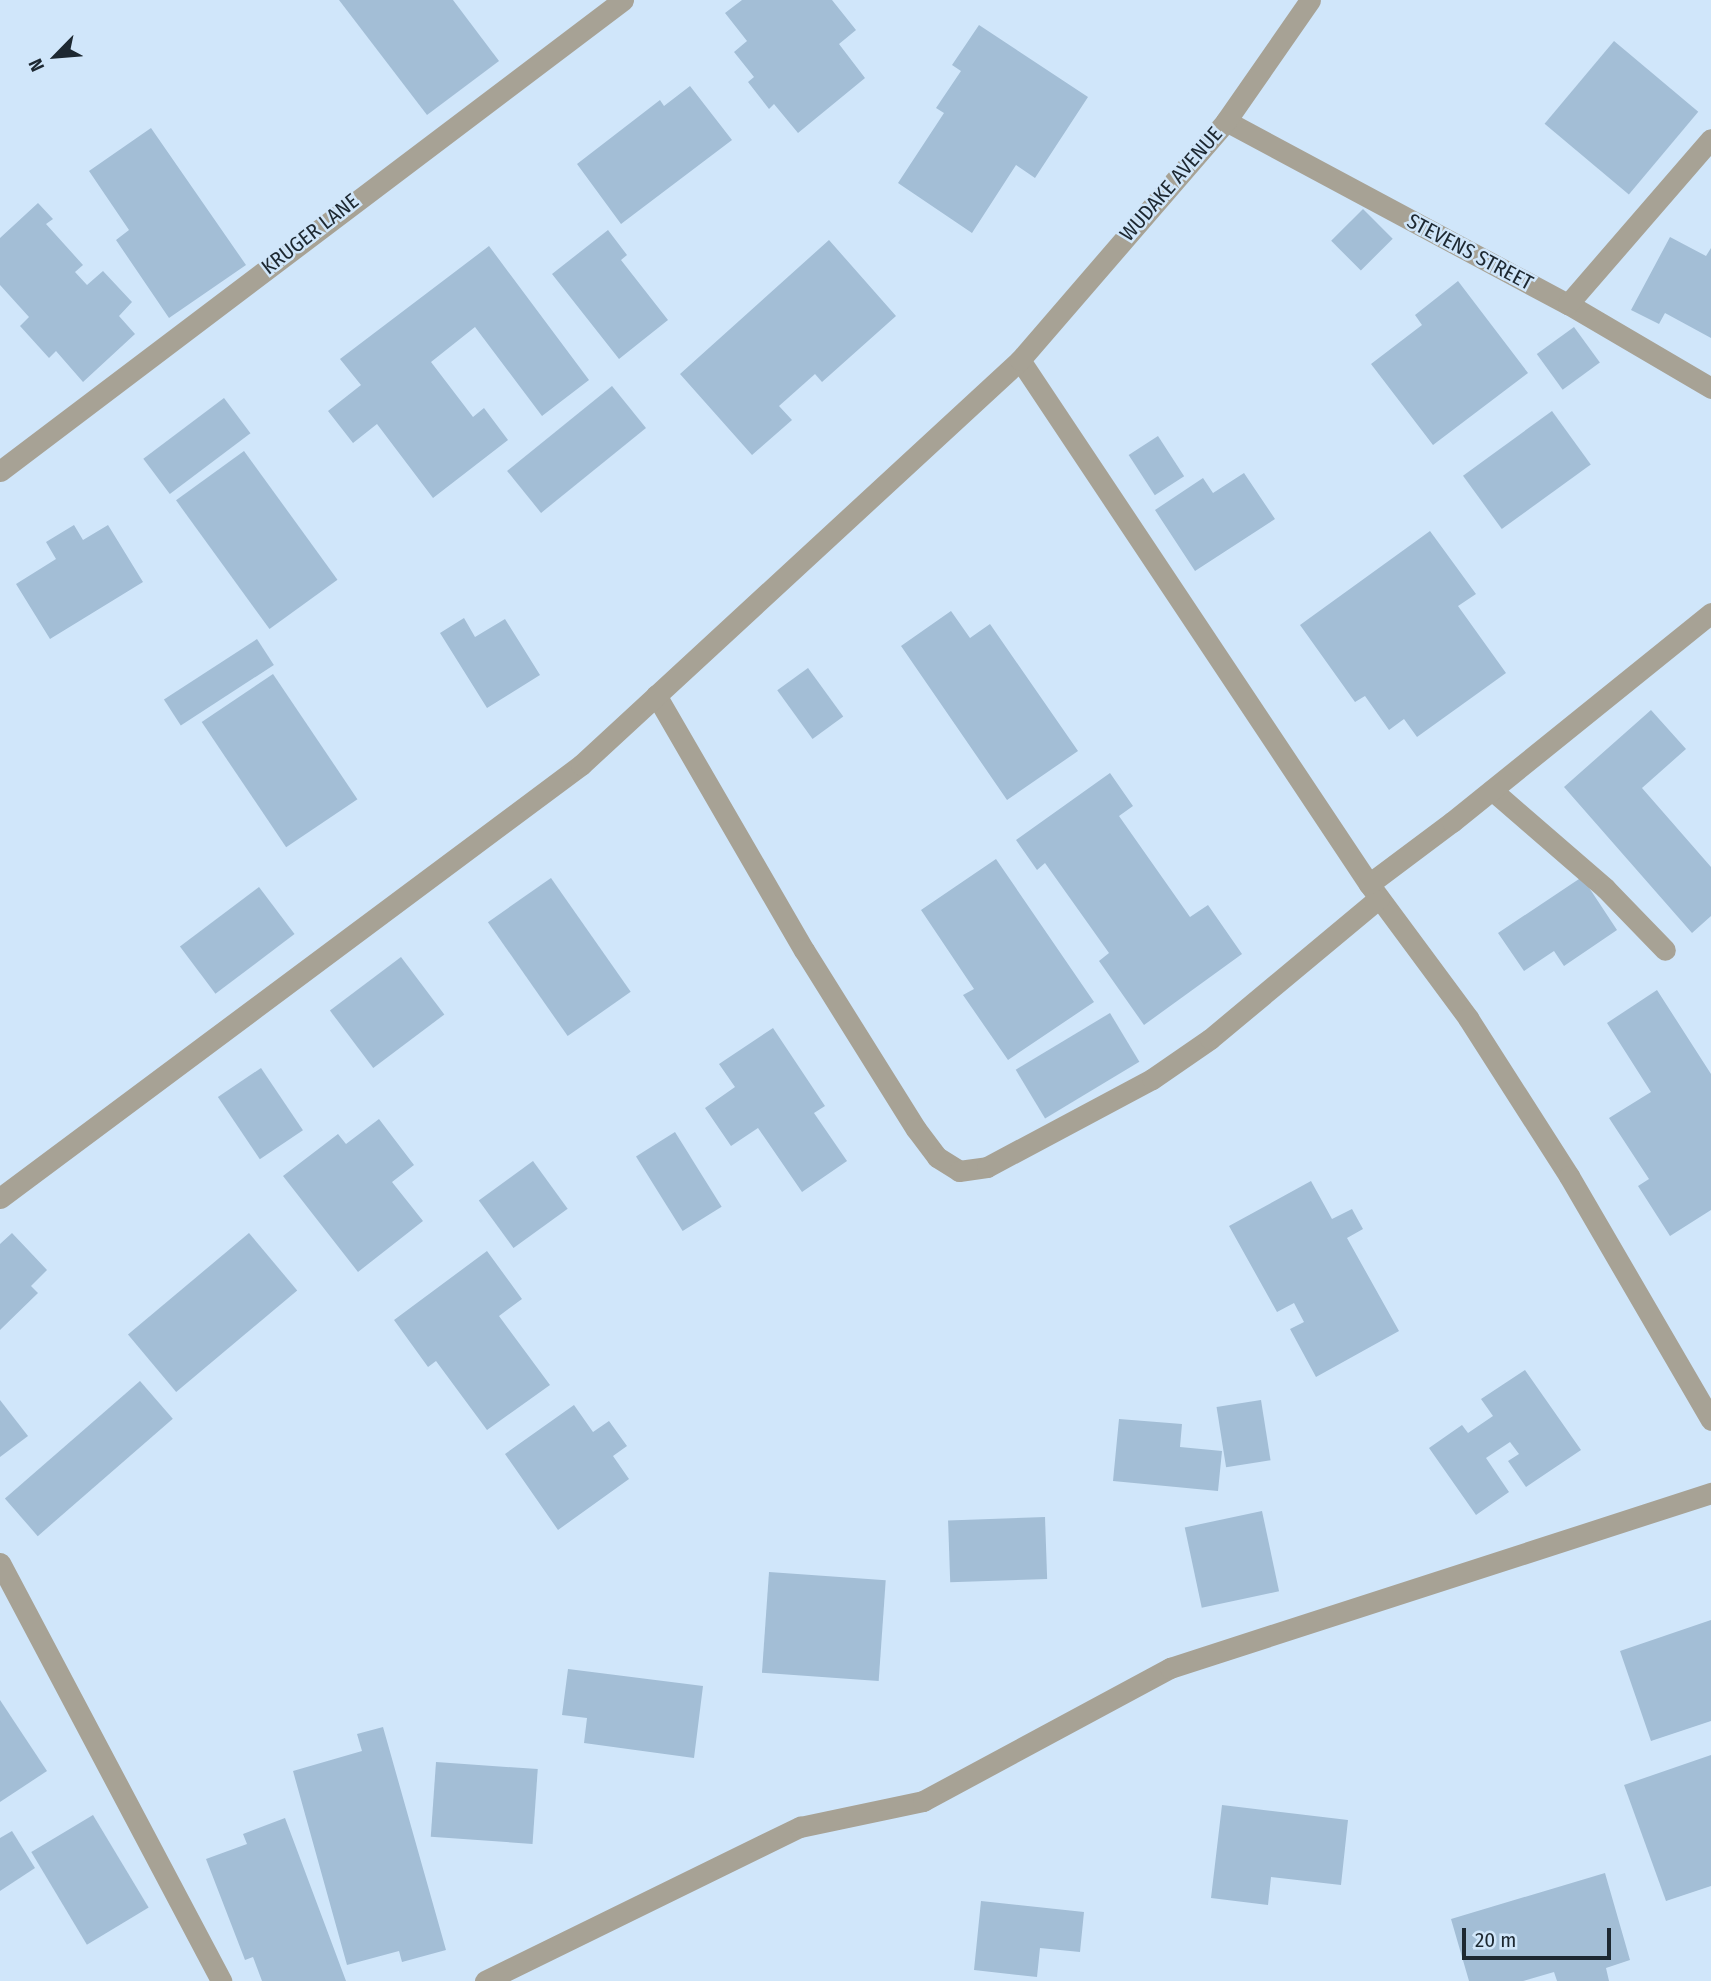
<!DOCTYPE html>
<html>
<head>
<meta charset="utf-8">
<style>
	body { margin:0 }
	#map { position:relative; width:1711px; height:1981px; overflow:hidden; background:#d0e6fa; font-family:"Fira Sans Condensed",sans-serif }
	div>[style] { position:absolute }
	.building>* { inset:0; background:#a3bed6; transform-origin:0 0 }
	.lane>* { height:21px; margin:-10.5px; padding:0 10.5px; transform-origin:10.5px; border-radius:10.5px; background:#a7a295 }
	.street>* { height:21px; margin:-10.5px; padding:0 10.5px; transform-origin:10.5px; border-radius:10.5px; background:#a7a295 }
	span { translate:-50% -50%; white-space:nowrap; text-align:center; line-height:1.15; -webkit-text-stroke:5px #d0e6fa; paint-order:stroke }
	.street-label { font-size:21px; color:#1d2831 }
	.north { position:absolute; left:21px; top:21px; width:70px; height:70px; -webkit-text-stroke:5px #d0e6fa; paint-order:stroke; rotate:245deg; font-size:19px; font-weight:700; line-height:28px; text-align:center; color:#1d2831 }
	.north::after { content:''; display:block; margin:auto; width:24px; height:32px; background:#1d2831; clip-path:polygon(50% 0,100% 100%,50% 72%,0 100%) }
	.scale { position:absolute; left:1462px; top:1928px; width:149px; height:32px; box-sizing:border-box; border:4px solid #1d2831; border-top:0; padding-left:9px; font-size:21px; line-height:24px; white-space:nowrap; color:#1d2831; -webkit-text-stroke:5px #d0e6fa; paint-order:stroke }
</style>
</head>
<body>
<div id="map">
	<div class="building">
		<i style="clip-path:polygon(339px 0,453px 0,499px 61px,427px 115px)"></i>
		<i style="clip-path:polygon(742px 0,832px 0,856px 30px,839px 44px,865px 78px,798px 133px,774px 104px,769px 109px,748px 82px,754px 77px,734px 52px,747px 41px,725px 13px)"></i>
		<i style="clip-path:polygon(979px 25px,1088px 97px,1035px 178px,1016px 165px,972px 233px,898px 183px,944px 113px,936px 108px,961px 71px,952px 65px)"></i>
		<i style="left:1614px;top:41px;width:110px;height:108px;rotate:40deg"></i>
		<i style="clip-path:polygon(690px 86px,732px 140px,621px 224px,577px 164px,660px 100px,664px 106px)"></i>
		<i style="clip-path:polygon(151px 128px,246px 265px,169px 318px,116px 240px,129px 230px,89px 171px)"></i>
		<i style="clip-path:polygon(38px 203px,53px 219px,46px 224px,83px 265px,75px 272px,87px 285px,103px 271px,132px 302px,119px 316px,135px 334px,83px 382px,56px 351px,49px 358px,20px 326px,29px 317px,0 285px,0 238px)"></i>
		<i style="left:1363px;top:209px;width:42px;height:45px;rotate:45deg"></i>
		<i style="clip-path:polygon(608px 230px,627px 255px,621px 260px,668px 320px,619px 359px,552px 274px)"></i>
		<i style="clip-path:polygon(1670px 237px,1706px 256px,1711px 248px,1711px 338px,1665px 313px,1659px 324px,1631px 310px)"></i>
		<i style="clip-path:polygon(829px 240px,896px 316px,822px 382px,815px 374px,779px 406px,792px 420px,752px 455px,680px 374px)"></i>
		<i style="clip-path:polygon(489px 246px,589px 380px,542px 416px,475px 327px,431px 362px,473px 417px,484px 408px,508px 440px,433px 498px,377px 424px,353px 443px,328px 411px,361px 385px,340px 359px)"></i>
		<i style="clip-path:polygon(1458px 281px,1528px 373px,1433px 445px,1371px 364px,1422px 325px,1415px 315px)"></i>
		<i style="left:1574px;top:327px;width:44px;height:46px;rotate:54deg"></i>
		<i style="left:612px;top:386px;width:54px;height:135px;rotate:51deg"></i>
		<i style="left:224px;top:398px;width:44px;height:101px;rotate:53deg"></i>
		<i style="left:1552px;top:411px;width:66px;height:110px;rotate:54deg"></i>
		<i style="left:1158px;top:436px;width:48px;height:35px;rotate:57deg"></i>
		<i style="left:244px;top:451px;width:159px;height:84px;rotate:54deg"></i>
		<i style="clip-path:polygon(1244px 473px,1275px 519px,1195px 571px,1155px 510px,1203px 478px,1213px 493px)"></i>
		<i style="clip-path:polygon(74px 525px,83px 540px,108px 525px,143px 582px,50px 639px,16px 584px,56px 559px,46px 542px)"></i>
		<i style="clip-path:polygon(1430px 531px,1476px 594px,1458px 606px,1506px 673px,1417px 737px,1404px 719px,1389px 730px,1365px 696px,1355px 702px,1300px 625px)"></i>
		<i style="clip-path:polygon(951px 611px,970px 638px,990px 624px,1078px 751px,1007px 800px,901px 646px)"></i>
		<i style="clip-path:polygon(464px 618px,475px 637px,505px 619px,540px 675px,487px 708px,440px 633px)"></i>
		<i style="left:257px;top:639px;width:31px;height:111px;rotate:57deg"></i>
		<i style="left:808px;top:668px;width:60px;height:38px;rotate:54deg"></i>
		<i style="left:273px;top:674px;width:151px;height:86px;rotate:56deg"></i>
		<i style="clip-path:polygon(1651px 710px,1686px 749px,1642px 788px,1711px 867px,1711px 916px,1692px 933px,1564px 787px)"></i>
		<i style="clip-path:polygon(1110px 773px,1133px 806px,1119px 816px,1190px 917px,1208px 905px,1242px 954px,1144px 1025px,1099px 961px,1109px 953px,1045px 863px,1037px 870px,1016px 840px)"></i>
		<i style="clip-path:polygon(996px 859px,1094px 1002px,1008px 1060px,963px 995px,974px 989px,921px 910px)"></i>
		<i style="clip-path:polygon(1582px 877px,1617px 930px,1564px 966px,1554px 951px,1524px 971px,1498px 933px)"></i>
		<i style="left:551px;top:878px;width:139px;height:77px;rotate:55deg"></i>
		<i style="left:259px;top:887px;width:59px;height:99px;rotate:53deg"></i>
		<i style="left:401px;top:957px;width:72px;height:89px;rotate:53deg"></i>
		<i style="clip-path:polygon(1657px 990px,1711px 1074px,1711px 1210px,1670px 1236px,1638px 1186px,1649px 1179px,1609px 1118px,1651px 1092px,1607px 1023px)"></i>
		<i style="left:1110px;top:1013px;width:57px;height:110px;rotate:59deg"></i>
		<i style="clip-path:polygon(773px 1028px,825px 1106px,814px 1113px,847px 1161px,802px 1192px,758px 1128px,731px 1146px,705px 1108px,735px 1087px,719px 1064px)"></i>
		<i style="left:261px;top:1068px;width:75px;height:52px;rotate:56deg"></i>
		<i style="clip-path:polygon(379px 1119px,414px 1165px,392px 1182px,423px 1221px,358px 1272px,283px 1176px,338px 1134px,346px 1144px)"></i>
		<i style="left:675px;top:1132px;width:88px;height:46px;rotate:58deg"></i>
		<i style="left:533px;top:1161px;width:59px;height:67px;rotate:54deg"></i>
		<i style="clip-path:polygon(1311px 1181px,1332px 1219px,1352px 1209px,1363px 1229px,1347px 1238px,1399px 1331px,1316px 1377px,1290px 1329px,1304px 1322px,1294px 1303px,1277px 1312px,1229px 1226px)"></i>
		<i style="clip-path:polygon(12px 1233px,47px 1270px,31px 1286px,38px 1293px,0 1330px,0 1244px)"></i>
		<i style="left:249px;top:1233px;width:75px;height:158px;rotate:50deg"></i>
		<i style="clip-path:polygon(487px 1251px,522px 1299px,499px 1316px,550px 1385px,487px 1430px,436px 1361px,428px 1367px,394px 1320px)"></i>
		<i style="clip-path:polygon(1525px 1370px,1581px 1450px,1526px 1487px,1508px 1461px,1519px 1454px,1510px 1442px,1486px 1458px,1509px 1492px,1476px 1515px,1429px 1448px,1462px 1425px,1468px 1433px,1493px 1416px,1481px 1399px)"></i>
		<i style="left:140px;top:1381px;width:50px;height:179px;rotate:49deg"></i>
		<i style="clip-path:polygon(0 1400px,28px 1436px,0 1457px)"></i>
		<i style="left:1261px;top:1400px;width:61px;height:45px;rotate:81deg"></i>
		<i style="clip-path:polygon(574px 1405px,593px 1432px,609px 1421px,627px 1446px,613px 1456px,629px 1479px,558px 1530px,505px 1454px)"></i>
		<i style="clip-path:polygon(1119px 1419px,1182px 1424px,1180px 1447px,1222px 1451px,1218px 1491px,1113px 1481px)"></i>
		<i style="left:1262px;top:1511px;width:82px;height:79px;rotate:78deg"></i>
		<i style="left:1045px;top:1517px;width:62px;height:97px;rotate:88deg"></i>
		<i style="left:769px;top:1572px;width:117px;height:101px;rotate:4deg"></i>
		<i style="clip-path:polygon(1711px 1620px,1711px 1721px,1651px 1741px,1620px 1651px)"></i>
		<i style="clip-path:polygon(568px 1669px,703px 1686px,694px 1758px,584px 1743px,587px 1718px,562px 1715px)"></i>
		<i style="clip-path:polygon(0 1700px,47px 1771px,0 1802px)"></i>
		<i style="clip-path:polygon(383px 1727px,446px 1950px,402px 1962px,399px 1951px,347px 1965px,293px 1771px,362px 1751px,357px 1734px)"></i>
		<i style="clip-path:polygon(1711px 1755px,1711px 1886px,1666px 1901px,1624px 1785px)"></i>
		<i style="left:436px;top:1762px;width:102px;height:75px;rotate:4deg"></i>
		<i style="clip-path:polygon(1222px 1805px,1348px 1820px,1341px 1885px,1271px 1877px,1268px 1905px,1211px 1898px)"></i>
		<i style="left:93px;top:1815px;width:108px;height:72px;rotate:59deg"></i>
		<i style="clip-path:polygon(285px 1818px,346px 1981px,262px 1981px,253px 1957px,245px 1960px,206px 1859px,247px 1844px,243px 1834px)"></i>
		<i style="clip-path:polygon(12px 1831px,35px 1868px,0 1891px,0 1838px)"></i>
		<i style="clip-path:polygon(1605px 1873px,1630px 1960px,1606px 1968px,1609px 1981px,1557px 1981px,1554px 1972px,1523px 1981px,1469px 1981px,1451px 1919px)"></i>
		<i style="clip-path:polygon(981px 1901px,1084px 1912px,1080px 1952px,1040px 1948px,1037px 1977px,974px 1970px)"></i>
	</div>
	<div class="lane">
		<i style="left:0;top:1563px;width:473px;rotate:62.1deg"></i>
	</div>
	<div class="street">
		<i style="left:1226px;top:121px;width:388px;rotate:28.2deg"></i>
		<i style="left:1568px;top:304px;width:166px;rotate:30.4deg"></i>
		<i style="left:1568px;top:304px;width:218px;rotate:-49.1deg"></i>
		<i style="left:1020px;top:360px;width:630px;rotate:56.34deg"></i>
		<i style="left:1369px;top:884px;width:167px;rotate:53.5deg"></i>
		<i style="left:1468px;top:1018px;width:188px;rotate:57.4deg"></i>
		<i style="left:1569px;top:1176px;width:282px;rotate:59.8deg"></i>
		<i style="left:0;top:471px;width:781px;rotate:-37.09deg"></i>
		<i style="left:656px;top:695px;width:295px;rotate:59.9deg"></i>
		<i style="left:804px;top:950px;width:211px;rotate:58deg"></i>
		<i style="left:916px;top:1129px;width:35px;rotate:53deg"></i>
		<i style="left:937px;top:1157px;width:26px;rotate:32deg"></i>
		<i style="left:959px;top:1171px;width:28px;rotate:-8deg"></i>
		<i style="left:987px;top:1167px;width:187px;rotate:-28.1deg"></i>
		<i style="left:1152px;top:1079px;width:70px;rotate:-34.6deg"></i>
		<i style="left:1210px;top:1039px;width:220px;rotate:-39.8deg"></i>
		<i style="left:1492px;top:790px;width:150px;rotate:40.9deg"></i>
		<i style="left:1605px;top:888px;width:86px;rotate:45.9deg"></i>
		<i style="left:1369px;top:884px;width:104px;rotate:-36.8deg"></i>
		<i style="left:1452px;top:822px;width:333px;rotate:-38.9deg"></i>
		<i style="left:0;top:1198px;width:725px;rotate:-36.7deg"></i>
		<i style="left:581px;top:765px;width:597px;rotate:-42.69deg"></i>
		<i style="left:1020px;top:360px;width:316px;rotate:-49.2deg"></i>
		<i style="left:1226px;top:121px;width:147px;rotate:-55.2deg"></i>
		<i style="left:485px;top:1981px;width:351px;rotate:-26.1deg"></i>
		<i style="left:800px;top:1827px;width:126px;rotate:-11.9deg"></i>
		<i style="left:923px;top:1801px;width:281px;rotate:-28.3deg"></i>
		<i style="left:1170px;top:1668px;width:569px;rotate:-17.93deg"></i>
	</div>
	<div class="street-label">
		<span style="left:1171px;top:184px;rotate:-49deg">WUDAKE AVENUE</span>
		<span style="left:310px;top:234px;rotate:-38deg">KRUGER LANE</span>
		<span style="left:1470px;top:252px;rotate:28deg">STEVENS STREET</span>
	</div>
	<div class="north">N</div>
	<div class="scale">20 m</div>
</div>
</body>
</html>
